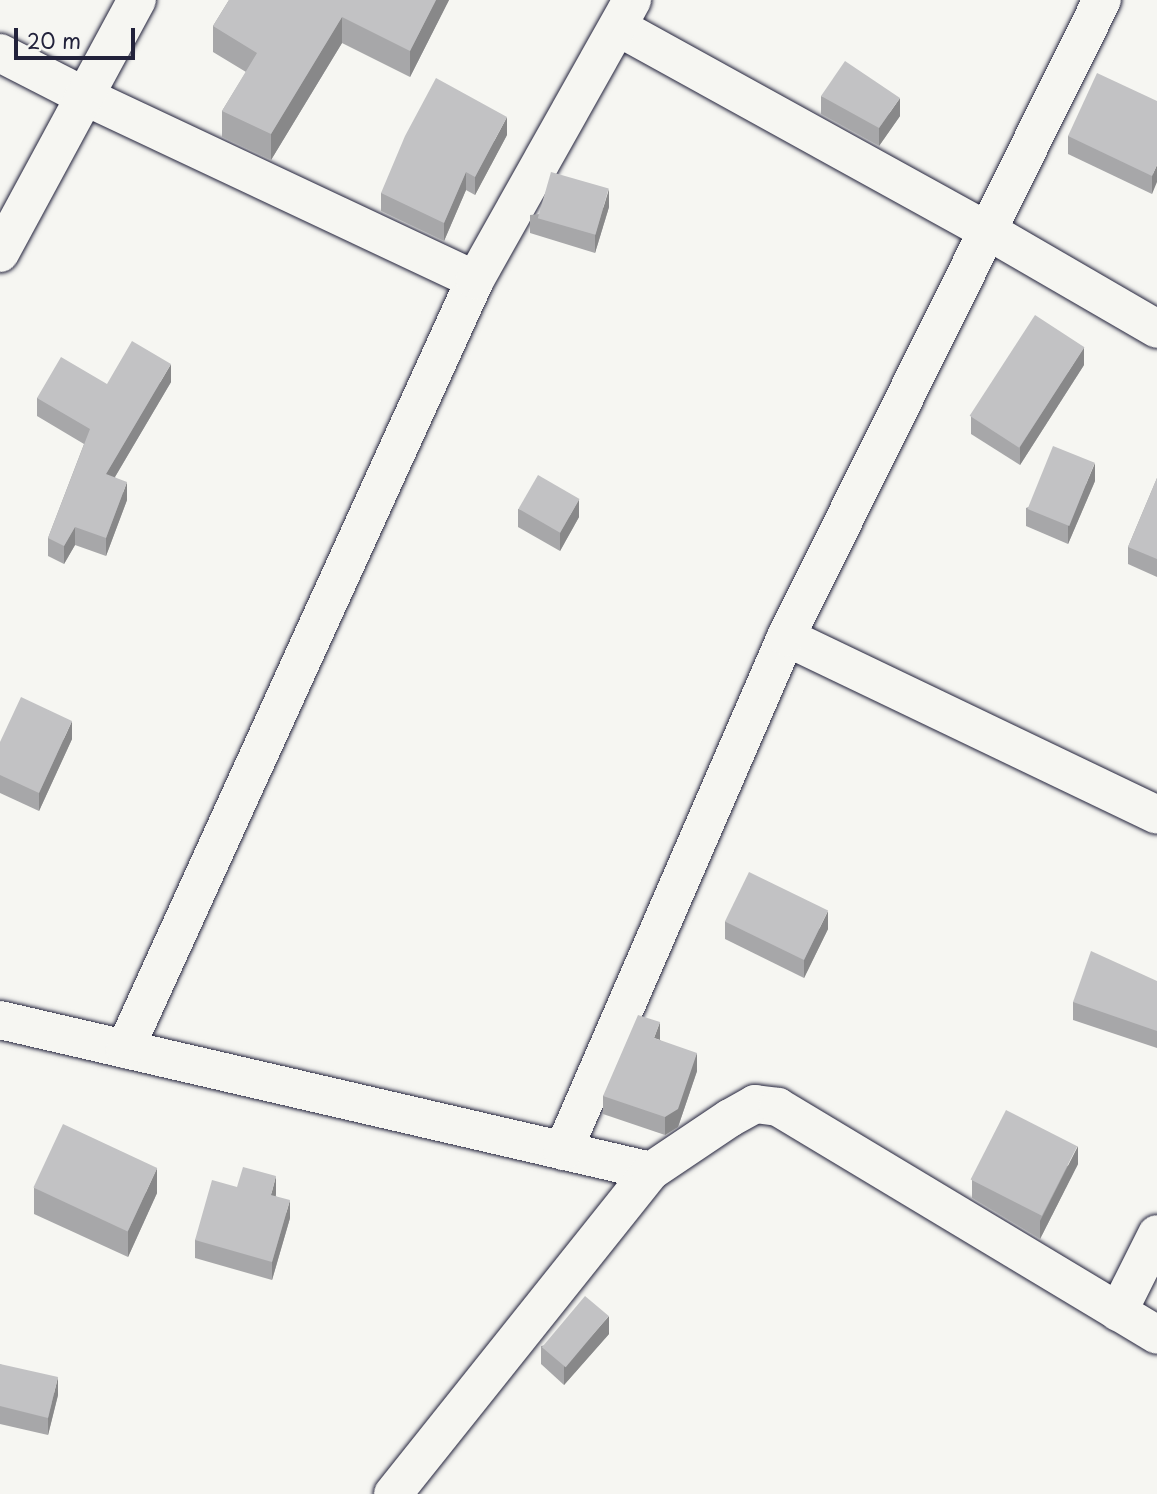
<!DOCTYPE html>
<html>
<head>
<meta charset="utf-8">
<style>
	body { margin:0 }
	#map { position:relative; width:1157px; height:1494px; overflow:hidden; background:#f6f6f2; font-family:"Playpen Sans",sans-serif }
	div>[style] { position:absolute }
	.roads { filter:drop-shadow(0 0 2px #22223b) drop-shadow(0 0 2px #22223b) }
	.minor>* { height:38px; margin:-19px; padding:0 19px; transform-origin:19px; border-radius:19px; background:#f6f6f2 }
	.wall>* { inset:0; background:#a7a7a9 }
	.shaded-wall>* { inset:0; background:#888889 }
	.building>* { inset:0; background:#c2c2c4; transform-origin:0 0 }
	span { translate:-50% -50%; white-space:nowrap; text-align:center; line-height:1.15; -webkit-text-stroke:5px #f6f6f2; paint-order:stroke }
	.scale { position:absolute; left:14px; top:28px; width:121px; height:32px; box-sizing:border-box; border:4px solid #22223b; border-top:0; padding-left:9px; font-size:21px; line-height:24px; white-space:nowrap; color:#22223b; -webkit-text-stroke:5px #f6f6f2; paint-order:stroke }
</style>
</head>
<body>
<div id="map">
	<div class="roads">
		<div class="minor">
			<i style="left:618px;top:27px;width:425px;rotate:28.9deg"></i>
			<i style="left:990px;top:232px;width:193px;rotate:30.1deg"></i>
			<i style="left:0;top:53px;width:94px;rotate:27.1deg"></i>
			<i style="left:84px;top:96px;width:432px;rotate:25.2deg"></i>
			<i style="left:0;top:253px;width:288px;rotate:-61.6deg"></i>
			<i style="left:786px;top:637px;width:411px;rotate:25.6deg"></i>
			<i style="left:0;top:1020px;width:668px;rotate:13.06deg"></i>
			<i style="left:125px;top:1049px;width:845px;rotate:-65.53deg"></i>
			<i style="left:475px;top:280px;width:321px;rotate:-60.7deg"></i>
			<i style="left:563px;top:1151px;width:560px;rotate:-66.55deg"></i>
			<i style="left:786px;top:637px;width:711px;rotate:-63.62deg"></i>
			<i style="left:1118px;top:1312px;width:87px;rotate:-63.4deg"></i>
			<i style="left:393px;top:1494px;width:413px;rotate:-51.4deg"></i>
			<i style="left:651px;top:1171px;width:95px;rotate:-33.9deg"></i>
			<i style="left:730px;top:1118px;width:29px;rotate:-29deg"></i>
			<i style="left:755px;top:1104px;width:23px;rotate:7deg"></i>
			<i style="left:778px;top:1107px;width:442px;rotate:31deg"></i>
		</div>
	</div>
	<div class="wall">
		<i style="clip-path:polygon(229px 0,449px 0,410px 77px,342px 43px,271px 160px,222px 137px,222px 111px,246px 72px,213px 52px,213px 26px)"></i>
		<i style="clip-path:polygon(821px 96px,900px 116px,879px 146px,821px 114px)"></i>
		<i style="clip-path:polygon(1157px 101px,1152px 194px,1068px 154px,1068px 136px)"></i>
		<i style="clip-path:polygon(507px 135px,475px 195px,466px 190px,444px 241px,381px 211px,381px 193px)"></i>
		<i style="clip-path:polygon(609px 207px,595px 253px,530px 233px,530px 215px)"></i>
		<i style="clip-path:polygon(1084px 365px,1020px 465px,971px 434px,971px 416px)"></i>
		<i style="clip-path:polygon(171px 382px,115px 477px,127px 500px,106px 556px,75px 545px,64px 564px,48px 556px,48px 538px,84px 444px,37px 416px,37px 398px,107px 384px)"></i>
		<i style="clip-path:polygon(1157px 478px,1157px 577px,1128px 564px,1128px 547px)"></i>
		<i style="clip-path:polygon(1095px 481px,1068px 544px,1026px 526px,1026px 508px)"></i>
		<i style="clip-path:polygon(518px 509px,579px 517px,560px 551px,518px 527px)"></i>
		<i style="clip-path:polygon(72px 739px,39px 811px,0 793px,0 742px)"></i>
		<i style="clip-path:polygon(725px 921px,828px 929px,804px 978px,725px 939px)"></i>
		<i style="clip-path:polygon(1157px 981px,1157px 1048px,1073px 1020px,1073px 1002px)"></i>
		<i style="clip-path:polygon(660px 1040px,697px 1071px,678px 1127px,665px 1135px,603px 1114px,603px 1096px)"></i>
		<i style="clip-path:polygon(1078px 1164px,1040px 1239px,972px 1198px,972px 1180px)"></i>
		<i style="clip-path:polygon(237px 1187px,276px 1194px,276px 1196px,290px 1218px,272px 1280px,195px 1258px,195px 1240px)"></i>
		<i style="clip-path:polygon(34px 1188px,157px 1193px,128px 1257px,34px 1214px)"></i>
		<i style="clip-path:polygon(609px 1334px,564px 1385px,541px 1364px,541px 1346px)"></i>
		<i style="clip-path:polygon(0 1364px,58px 1395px,48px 1435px,0 1424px)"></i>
	</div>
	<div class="shaded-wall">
		<i style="clip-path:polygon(436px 0,449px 0,410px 77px,410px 51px)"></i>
		<i style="clip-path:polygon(342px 17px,342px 43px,271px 160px,271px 134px)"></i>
		<i style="clip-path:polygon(900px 98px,900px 116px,879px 146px,879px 128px)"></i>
		<i style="clip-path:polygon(507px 117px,507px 135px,475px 195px,475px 177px)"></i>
		<i style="clip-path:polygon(1157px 165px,1157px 182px,1152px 194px,1152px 176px)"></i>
		<i style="clip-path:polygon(466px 172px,466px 190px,444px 241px,444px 223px)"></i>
		<i style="clip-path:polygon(609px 189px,609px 207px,595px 253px,595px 235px)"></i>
		<i style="clip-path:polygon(1084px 347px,1084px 365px,1020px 465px,1020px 447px)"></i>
		<i style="clip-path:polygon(171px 364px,171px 382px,106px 492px,106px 474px)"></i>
		<i style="clip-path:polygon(1095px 463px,1095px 481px,1068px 544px,1068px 526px)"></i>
		<i style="clip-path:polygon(127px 482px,127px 500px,106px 556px,106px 538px)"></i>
		<i style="clip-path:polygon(579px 499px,579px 517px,560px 551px,560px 533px)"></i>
		<i style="clip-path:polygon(75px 527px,75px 545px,64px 564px,64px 546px)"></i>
		<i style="clip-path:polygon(72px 721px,72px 739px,39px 811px,39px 793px)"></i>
		<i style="clip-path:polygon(828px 911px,828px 929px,804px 978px,804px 960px)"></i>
		<i style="clip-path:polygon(660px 1022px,660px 1040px,654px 1038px)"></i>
		<i style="clip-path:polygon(697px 1053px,697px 1071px,678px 1127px,665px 1135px,665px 1117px)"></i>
		<i style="clip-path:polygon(1078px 1146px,1078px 1164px,1040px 1239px,1040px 1221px)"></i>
		<i style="clip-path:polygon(157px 1168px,157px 1193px,128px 1257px,128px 1231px)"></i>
		<i style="clip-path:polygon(276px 1176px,276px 1194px,271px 1212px,271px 1195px)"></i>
		<i style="clip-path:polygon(290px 1200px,290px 1218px,272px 1280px,272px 1262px)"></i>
		<i style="clip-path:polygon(609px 1316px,609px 1334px,564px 1385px,564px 1367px)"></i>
		<i style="clip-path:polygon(58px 1377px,58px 1395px,48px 1435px,48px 1418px)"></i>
	</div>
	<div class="building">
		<i style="clip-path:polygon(229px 0,436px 0,410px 51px,342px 17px,271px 134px,222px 111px,257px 53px,213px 26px)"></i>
		<i style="clip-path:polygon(845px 61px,900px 98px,879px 128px,821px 96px)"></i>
		<i style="clip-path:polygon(1097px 73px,1157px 101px,1157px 165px,1152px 176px,1068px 136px)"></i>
		<i style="clip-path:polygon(436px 78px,507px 117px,475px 177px,466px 172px,444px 223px,381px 193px,405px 136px)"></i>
		<i style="left:551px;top:172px;width:60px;height:48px;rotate:16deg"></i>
		<i style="left:1035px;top:315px;width:59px;height:120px;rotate:33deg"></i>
		<i style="clip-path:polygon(132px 341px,171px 364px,106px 474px,127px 482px,106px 538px,75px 527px,64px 546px,48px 538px,90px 429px,37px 398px,61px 357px,107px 384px)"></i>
		<i style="left:1053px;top:446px;width:45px;height:68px;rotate:22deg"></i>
		<i style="left:538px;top:475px;width:48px;height:39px;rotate:30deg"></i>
		<i style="clip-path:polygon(1157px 478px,1157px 559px,1128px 547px)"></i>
		<i style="clip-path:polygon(21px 697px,72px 721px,39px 793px,0 775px,0 742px)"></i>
		<i style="left:749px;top:872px;width:88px;height:55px;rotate:26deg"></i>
		<i style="clip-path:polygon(1091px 951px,1157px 981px,1157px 1031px,1073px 1002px)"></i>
		<i style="clip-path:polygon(638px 1015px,660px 1022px,654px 1038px,697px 1053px,678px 1109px,665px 1117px,603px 1096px)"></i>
		<i style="left:1006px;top:1110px;width:80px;height:78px;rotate:27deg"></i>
		<i style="left:63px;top:1124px;width:104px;height:70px;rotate:25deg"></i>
		<i style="clip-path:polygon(243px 1167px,276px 1176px,271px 1195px,290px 1200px,272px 1262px,195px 1240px,212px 1180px,237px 1187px)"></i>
		<i style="left:585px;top:1296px;width:31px;height:67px;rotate:40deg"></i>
		<i style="clip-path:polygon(0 1364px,58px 1377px,48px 1418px,0 1406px)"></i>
	</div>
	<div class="scale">20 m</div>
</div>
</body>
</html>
